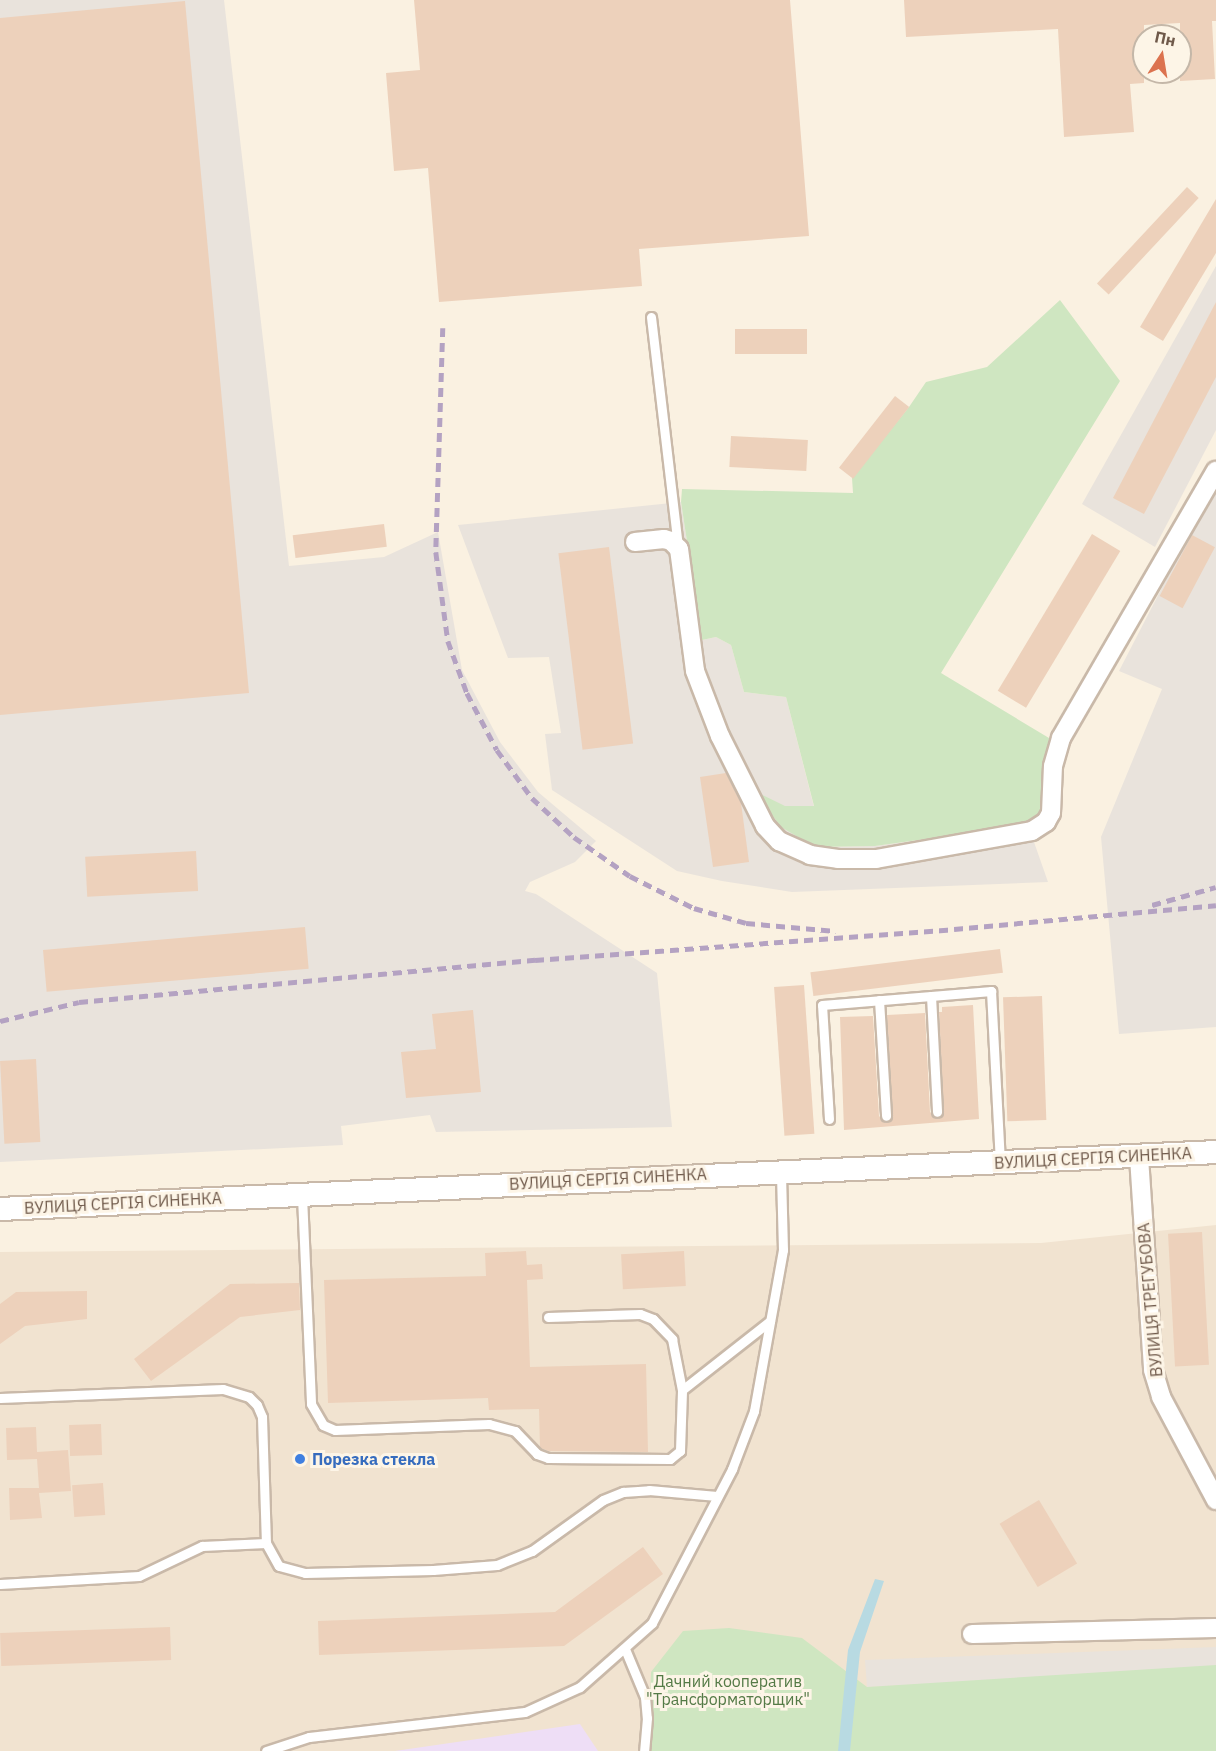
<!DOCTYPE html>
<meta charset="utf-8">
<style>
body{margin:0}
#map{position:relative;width:1216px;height:1751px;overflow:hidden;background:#faf1e1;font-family:"IBM Plex Sans",sans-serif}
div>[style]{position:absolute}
.residential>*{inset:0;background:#f1e3d0}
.industrial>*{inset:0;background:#e9e3dc}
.education>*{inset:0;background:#eedef6}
.green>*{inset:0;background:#cfe6c1}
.water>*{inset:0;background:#b8dae2}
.building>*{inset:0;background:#edd1bb;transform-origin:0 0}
.roads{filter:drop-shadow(2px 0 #c9b9a9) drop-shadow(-2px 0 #c9b9a9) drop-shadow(0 2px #c9b9a9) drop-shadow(0 -2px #c9b9a9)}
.service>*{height:9px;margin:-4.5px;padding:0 4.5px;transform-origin:4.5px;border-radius:4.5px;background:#fff}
.minor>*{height:18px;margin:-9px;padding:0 9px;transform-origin:9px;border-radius:9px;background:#fff}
.tertiary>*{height:22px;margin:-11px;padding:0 11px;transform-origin:11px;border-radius:11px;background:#fff}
.rail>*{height:4.5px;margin-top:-2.25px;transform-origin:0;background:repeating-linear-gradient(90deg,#b4a2c2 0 9px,transparent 0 15px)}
.dots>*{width:16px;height:16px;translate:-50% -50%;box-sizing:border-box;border:3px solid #fdf5e7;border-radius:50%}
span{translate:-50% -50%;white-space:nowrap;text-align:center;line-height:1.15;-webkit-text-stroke:6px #fdf5e7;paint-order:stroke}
.street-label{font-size:16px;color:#6f594a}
.shop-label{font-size:16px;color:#366cbe;font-weight:700}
.left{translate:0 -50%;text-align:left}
.park-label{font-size:16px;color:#547a46}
.north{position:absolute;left:1132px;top:24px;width:60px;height:60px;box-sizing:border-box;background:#fdf5e7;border:2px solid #c4b7a8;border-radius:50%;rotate:12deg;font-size:16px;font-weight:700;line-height:24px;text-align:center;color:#6f594a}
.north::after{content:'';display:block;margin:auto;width:21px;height:27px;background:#dc734f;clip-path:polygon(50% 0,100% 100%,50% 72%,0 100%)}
</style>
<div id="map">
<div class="residential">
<div style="clip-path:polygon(1216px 1225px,1216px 1751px,0 1751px,0 1252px,1041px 1243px)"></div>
</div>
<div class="industrial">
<div style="clip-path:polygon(0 0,224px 0,289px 566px,384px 557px,438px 532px,462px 670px,500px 742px,538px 792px,596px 841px,575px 862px,530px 882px,525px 891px,536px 894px,657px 973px,672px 1127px,436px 1132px,430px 1115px,341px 1126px,343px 1145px,0 1162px)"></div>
<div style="clip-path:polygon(1216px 266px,1216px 430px,1155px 547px,1082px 504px)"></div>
<div style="clip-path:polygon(1216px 483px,1216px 1027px,1119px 1034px,1101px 837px,1162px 689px,1119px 671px)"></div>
<div style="clip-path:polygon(681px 502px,702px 640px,716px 637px,731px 645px,744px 692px,786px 697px,814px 807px,785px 806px,815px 847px,875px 846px,1028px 825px,1048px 882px,792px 892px,722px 881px,677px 871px,552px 790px,545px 734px,561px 733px,549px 657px,508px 658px,458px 525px)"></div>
<div style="clip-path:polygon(1216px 1647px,1216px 1669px,867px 1687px,865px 1660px)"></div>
</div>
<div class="education">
<div style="clip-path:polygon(580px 1724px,598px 1751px,395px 1751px)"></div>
</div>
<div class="green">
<div style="clip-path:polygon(1060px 300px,1120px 381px,941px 673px,1049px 738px,1044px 808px,1028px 825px,875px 846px,815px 847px,781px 827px,754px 791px,785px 806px,814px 806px,786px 697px,744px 692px,731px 645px,716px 637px,702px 640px,681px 502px,682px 489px,853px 493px,852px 478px,909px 407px,926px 382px,987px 367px)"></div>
<div style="clip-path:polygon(729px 1628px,802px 1638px,867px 1687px,1216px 1665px,1216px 1751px,648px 1751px,651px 1672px,683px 1631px)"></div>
</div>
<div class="water">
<div style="clip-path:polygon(875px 1579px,884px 1581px,860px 1652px,850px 1751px,838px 1751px,848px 1650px)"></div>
</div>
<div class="building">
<div style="clip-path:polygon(414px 0,790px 0,809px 236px,639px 249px,642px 286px,439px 302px,428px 168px,394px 171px,386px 73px,420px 70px)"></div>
<div style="clip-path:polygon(904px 0,1216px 0,1216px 21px,1212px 21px,1215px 79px,1180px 81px,1180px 23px,1144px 25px,1144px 83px,1130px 84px,1134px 132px,1064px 137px,1058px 29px,906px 37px)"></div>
<div style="clip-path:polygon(185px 1px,249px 693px,0 715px,0 18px)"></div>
<div style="left:1187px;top:187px;width:16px;height:132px;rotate:43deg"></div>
<div style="clip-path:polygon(1216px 199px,1216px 253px,1163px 341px,1140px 327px)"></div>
<div style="clip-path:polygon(1216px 302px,1216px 377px,1144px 514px,1113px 498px)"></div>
<div style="left:735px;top:329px;width:72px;height:25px"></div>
<div style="left:895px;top:396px;width:18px;height:91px;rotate:38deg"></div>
<div style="left:731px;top:436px;width:77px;height:31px;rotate:3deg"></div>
<div style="left:384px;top:524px;width:23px;height:92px;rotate:83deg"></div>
<div style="left:1092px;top:534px;width:33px;height:183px;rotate:31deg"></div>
<div style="left:1192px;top:535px;width:26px;height:69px;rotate:28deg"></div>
<div style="left:609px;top:547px;width:198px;height:51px;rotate:83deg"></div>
<div style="clip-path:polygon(726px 773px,741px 803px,749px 862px,713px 867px,700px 777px)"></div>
<div style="left:196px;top:851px;width:40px;height:111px;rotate:87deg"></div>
<div style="left:305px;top:927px;width:42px;height:263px;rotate:85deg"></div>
<div style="left:1000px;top:949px;width:24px;height:191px;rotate:83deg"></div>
<div style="left:804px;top:985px;width:149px;height:30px;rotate:86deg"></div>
<div style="left:1042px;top:996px;width:124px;height:39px;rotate:88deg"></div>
<div style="clip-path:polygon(973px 1005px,979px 1119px,844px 1130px,840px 1017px,873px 1016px,879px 1116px,886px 1123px,893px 1116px,887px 1015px,925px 1013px,930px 1112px,938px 1119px,944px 1112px,939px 1012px,942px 1012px,942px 1007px)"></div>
<div style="clip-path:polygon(473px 1010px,481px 1092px,406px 1098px,401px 1052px,436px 1049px,432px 1014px)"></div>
<div style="left:36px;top:1059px;width:83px;height:36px;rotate:87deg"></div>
<div style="left:1202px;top:1232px;width:133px;height:34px;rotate:87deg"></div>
<div style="clip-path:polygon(526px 1251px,527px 1265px,542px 1264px,543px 1279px,527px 1280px,530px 1367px,646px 1364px,648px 1452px,549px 1451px,540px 1448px,539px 1409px,489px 1410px,488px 1398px,328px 1403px,324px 1280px,486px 1276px,485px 1253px)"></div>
<div style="left:684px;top:1251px;width:35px;height:63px;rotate:87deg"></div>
<div style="clip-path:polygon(299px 1283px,300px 1310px,240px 1317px,151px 1381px,134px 1359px,230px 1284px)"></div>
<div style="clip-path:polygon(87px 1291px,87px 1319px,25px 1326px,0 1344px,0 1304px,16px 1292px)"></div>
<div style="left:101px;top:1424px;width:31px;height:32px;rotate:88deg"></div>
<div style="clip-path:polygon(36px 1427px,37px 1452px,68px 1450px,71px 1491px,39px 1493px,42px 1518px,10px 1520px,9px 1488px,39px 1488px,37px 1459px,7px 1460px,6px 1428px)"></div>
<div style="left:103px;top:1483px;width:32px;height:31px;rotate:86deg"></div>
<div style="left:1039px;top:1500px;width:74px;height:46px;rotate:59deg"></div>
<div style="clip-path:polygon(643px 1547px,663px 1574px,564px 1646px,319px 1655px,318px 1621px,555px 1612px)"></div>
<div style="left:170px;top:1627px;width:33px;height:170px;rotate:88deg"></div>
</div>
<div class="roads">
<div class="service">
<div style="left:651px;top:317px;width:232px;rotate:83.3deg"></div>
<div style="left:931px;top:996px;width:116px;rotate:87deg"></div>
<div style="left:879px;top:1000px;width:116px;rotate:86.5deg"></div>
<div style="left:829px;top:1119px;width:114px;rotate:-93.5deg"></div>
<div style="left:822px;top:1005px;width:170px;rotate:-4.7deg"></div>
<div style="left:991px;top:991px;width:171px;rotate:87deg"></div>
<div style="left:302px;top:1196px;width:208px;rotate:87.5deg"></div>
<div style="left:311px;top:1404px;width:24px;rotate:60deg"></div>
<div style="left:323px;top:1425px;width:13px;rotate:23deg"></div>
<div style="left:335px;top:1430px;width:154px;rotate:-2.2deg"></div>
<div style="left:489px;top:1424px;width:27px;rotate:15deg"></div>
<div style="left:515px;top:1431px;width:32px;rotate:46deg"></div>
<div style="left:537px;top:1454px;width:12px;rotate:20deg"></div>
<div style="left:548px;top:1458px;width:122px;rotate:0.5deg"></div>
<div style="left:670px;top:1459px;width:13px;rotate:-39deg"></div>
<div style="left:680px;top:1451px;width:61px;rotate:-88.1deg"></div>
<div style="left:682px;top:1390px;width:112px;rotate:-38.1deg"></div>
<div style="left:548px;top:1317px;width:92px;rotate:-1.9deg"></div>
<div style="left:640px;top:1314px;width:14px;rotate:21deg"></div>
<div style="left:653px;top:1319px;width:28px;rotate:46deg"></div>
<div style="left:672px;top:1339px;width:52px;rotate:78.9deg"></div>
<div style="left:0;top:1398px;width:223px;rotate:-2.3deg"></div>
<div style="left:223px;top:1389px;width:27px;rotate:17deg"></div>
<div style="left:249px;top:1397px;width:11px;rotate:45deg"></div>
<div style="left:257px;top:1405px;width:13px;rotate:67deg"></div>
<div style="left:262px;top:1417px;width:126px;rotate:88.2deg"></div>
<div style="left:0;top:1584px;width:139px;rotate:-3.3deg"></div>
<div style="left:139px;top:1576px;width:70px;rotate:-25.5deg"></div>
<div style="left:202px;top:1546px;width:64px;rotate:-2.7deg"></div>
<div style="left:266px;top:1543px;width:26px;rotate:61deg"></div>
<div style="left:279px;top:1566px;width:27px;rotate:15deg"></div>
<div style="left:305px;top:1573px;width:128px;rotate:-1.3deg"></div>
<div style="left:433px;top:1570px;width:64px;rotate:-4.5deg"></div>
<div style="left:497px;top:1565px;width:38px;rotate:-22deg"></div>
<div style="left:532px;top:1551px;width:87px;rotate:-35.7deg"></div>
<div style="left:603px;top:1500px;width:22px;rotate:-22deg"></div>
<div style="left:623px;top:1492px;width:26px;rotate:-4deg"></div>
<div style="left:649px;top:1490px;width:68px;rotate:5deg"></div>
<div style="left:625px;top:1649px;width:52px;rotate:67.4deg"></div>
<div style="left:645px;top:1697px;width:21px;rotate:85deg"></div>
<div style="left:647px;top:1718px;width:33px;rotate:95deg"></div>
<div style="left:266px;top:1751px;width:45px;rotate:-18deg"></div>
<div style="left:309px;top:1737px;width:217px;rotate:-6.6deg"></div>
<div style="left:525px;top:1712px;width:60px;rotate:-24.4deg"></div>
<div style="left:580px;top:1687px;width:96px;rotate:-41.6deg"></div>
<div style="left:652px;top:1623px;width:174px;rotate:-62.5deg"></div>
<div style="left:732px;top:1469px;width:62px;rotate:-69.2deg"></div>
<div style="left:754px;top:1411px;width:164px;rotate:-79.8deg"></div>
<div style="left:783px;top:1250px;width:78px;rotate:-91.5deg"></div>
</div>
<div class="minor">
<div style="left:635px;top:542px;width:29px;rotate:-6deg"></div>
<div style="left:664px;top:539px;width:7px;rotate:16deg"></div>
<div style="left:671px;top:541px;width:11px;rotate:45deg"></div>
<div style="left:679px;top:549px;width:123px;rotate:82.5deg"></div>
<div style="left:695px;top:671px;width:70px;rotate:69deg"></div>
<div style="left:720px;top:736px;width:101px;rotate:63.4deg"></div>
<div style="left:765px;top:826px;width:21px;rotate:47deg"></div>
<div style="left:779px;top:841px;width:34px;rotate:24deg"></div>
<div style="left:810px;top:855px;width:28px;rotate:8deg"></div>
<div style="left:838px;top:859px;width:38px"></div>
<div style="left:876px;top:859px;width:158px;rotate:-10.2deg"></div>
<div style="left:1032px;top:831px;width:17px;rotate:-33deg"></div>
<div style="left:1046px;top:822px;width:10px;rotate:-61deg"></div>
<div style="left:1051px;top:813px;width:47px;rotate:-87.6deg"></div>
<div style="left:1053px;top:766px;width:29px;rotate:-74deg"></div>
<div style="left:1061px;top:738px;width:309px;rotate:-59.9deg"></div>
<div style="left:1139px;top:1157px;width:213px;rotate:86.2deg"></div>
<div style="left:1153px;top:1370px;width:28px;rotate:73deg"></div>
<div style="left:1161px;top:1397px;width:117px;rotate:61.9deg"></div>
<div style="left:972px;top:1634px;width:244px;rotate:-1.4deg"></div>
</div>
<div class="tertiary">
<div style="left:0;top:1209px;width:1217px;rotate:-2.68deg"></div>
</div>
</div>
<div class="rail">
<div style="left:443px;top:328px;width:224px;rotate:91.8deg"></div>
<div style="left:436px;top:552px;width:90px;rotate:82.3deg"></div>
<div style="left:448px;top:641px;width:55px;rotate:69.9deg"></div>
<div style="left:467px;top:693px;width:64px;rotate:62.2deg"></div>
<div style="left:497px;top:750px;width:59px;rotate:53.9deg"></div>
<div style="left:532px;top:798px;width:57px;rotate:42.9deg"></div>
<div style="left:574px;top:837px;width:68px;rotate:34.9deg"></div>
<div style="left:630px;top:876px;width:72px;rotate:26.6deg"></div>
<div style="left:694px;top:908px;width:54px;rotate:16.1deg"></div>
<div style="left:746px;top:923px;width:90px;rotate:5.1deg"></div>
<div style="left:1152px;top:905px;width:66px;rotate:-15.7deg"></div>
<div style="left:0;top:1021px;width:81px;rotate:-13.5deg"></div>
<div style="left:79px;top:1002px;width:458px;rotate:-5.3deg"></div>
<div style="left:535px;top:960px;width:420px;rotate:-4.2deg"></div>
<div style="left:954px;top:929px;width:263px;rotate:-5.2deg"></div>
</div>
<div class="dots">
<div style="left:300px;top:1459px;background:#3f7fe0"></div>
</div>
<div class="street-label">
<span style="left:1093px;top:1158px;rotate:-3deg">ВУЛИЦЯ СЕРГІЯ СИНЕНКА</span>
<span style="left:608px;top:1179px;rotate:-3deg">ВУЛИЦЯ СЕРГІЯ СИНЕНКА</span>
<span style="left:123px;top:1203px;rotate:-3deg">ВУЛИЦЯ СЕРГІЯ СИНЕНКА</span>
<span style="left:1150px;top:1300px;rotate:-95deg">ВУЛИЦЯ ТРЕГУБОВА</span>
</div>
<div class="shop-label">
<span class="left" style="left:312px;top:1459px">Порезка стекла</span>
</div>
<div class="park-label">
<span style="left:728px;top:1690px">Дачний кооператив<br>"Трансформаторщик"</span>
</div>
<div class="north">Пн</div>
</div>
